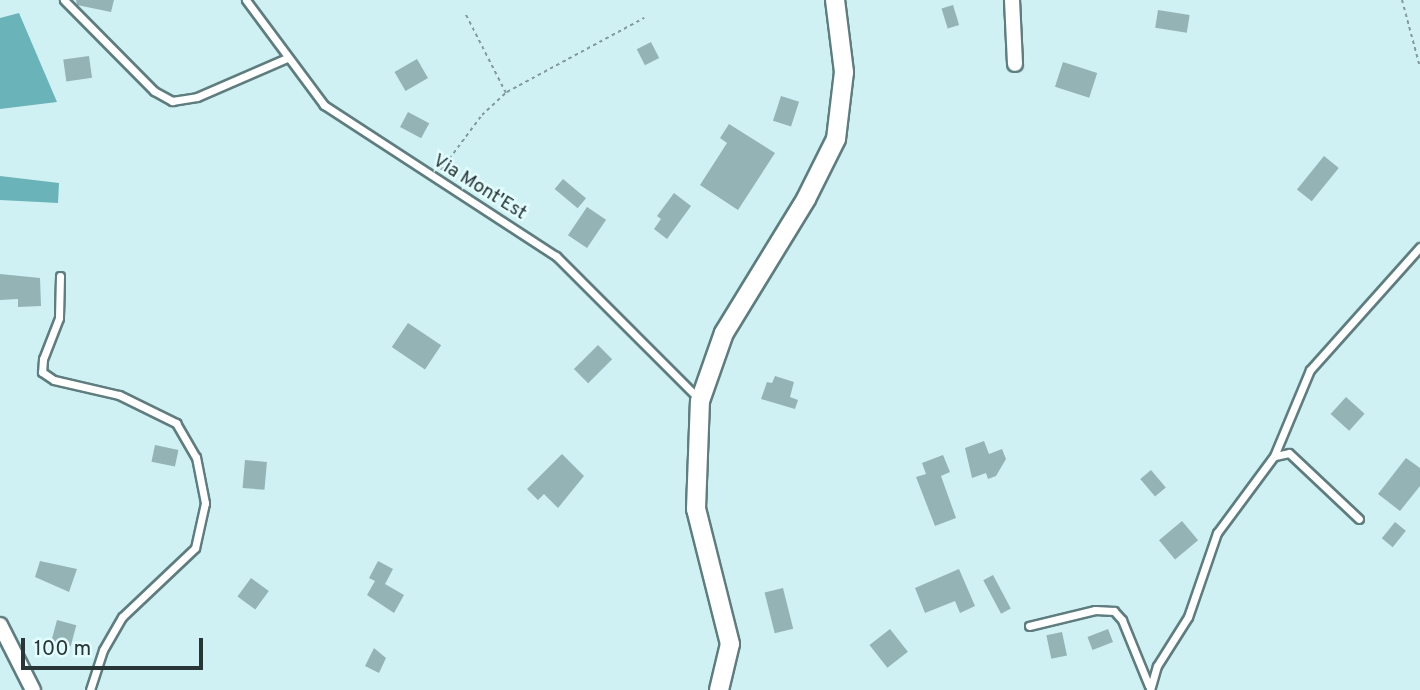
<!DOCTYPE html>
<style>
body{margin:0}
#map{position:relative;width:1420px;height:690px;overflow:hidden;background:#d0f1f3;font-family:Overpass,sans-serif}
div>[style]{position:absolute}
.forest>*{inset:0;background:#6ab3b8}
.building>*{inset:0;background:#93b3b5;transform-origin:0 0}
.path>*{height:2px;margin-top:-1px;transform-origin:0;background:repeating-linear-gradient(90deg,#839a9c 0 3.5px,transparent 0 7px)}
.roads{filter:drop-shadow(2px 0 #5f7d7f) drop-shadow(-2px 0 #5f7d7f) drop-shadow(0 2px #5f7d7f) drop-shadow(0 -2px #5f7d7f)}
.service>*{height:7px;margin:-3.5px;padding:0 3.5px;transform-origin:3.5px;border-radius:3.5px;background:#fff}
.minor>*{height:14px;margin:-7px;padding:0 7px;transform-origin:7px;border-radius:7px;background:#fff}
.tertiary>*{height:18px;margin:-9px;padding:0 9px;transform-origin:9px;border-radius:9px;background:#fff}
span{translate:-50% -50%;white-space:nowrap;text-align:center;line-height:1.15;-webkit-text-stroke:5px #e3fdff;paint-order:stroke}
.street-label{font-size:19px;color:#293637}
.scale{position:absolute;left:21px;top:638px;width:182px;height:32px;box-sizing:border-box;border:4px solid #293637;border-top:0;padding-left:9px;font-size:21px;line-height:24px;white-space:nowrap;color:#293637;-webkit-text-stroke:5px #e3fdff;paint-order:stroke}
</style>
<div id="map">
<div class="forest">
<div style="clip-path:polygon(19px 13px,57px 102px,0 109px,0 18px)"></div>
<div style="clip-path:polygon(0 176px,59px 183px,58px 203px,0 200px)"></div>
</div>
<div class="building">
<div style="clip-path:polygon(76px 0,114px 0,111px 12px,77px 5px)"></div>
<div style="left:953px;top:5px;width:21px;height:12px;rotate:73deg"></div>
<div style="left:1158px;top:10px;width:32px;height:18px;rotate:9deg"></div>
<div style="left:651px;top:42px;width:18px;height:16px;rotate:63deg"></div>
<div style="left:89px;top:56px;width:22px;height:26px;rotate:82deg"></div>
<div style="left:417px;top:59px;width:22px;height:26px;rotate:60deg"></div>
<div style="left:1063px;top:62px;width:36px;height:26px;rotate:18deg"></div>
<div style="left:781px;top:96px;width:19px;height:26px;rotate:18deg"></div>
<div style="left:408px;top:112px;width:24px;height:17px;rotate:28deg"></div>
<div style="clip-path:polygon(729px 124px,775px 153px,738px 210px,700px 185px,727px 143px,720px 138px)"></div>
<div style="left:1324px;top:156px;width:19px;height:43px;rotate:39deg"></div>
<div style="left:563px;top:179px;width:30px;height:13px;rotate:40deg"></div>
<div style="clip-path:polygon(674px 193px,691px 206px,667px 239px,654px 229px,661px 219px,657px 216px)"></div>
<div style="left:587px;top:207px;width:23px;height:34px;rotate:34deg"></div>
<div style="clip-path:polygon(0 274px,40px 278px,41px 306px,18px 307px,18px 299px,0 300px)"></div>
<div style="left:408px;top:323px;width:40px;height:29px;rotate:34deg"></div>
<div style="left:598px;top:345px;width:20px;height:34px;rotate:45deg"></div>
<div style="clip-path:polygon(775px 376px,794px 382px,790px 397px,798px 400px,795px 409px,761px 399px,767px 382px,772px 383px)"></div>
<div style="left:1346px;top:397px;width:25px;height:23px;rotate:42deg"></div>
<div style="clip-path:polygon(984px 441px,989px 454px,1002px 449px,1006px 459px,996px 476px,988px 479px,986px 473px,972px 478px,965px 448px)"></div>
<div style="left:155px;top:445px;width:24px;height:17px;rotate:12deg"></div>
<div style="clip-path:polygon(562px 454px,584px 476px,558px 508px,544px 494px,538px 500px,527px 489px)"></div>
<div style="clip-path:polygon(943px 455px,950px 472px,941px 476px,956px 518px,935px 526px,916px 477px,926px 474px,922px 463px)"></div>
<div style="clip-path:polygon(1406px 458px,1420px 468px,1420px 486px,1400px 511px,1378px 494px)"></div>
<div style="left:245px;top:460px;width:22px;height:28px;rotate:5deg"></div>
<div style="left:1151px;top:470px;width:23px;height:14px;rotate:50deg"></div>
<div style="left:1182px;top:521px;width:25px;height:30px;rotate:50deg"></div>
<div style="left:1395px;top:522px;width:14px;height:21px;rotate:39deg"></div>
<div style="clip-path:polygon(40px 561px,77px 569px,69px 592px,35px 577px)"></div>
<div style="clip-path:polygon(378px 561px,393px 569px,385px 584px,404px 595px,394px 613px,367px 595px,375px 581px,369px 578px)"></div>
<div style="clip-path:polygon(959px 569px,975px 606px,960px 613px,955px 601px,925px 613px,915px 588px)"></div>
<div style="left:993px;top:575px;width:38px;height:11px;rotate:62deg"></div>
<div style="left:251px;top:578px;width:22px;height:23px;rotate:36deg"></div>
<div style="left:783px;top:588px;width:42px;height:19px;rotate:76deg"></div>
<div style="left:57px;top:620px;width:20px;height:22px;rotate:15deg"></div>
<div style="left:890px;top:629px;width:29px;height:26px;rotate:52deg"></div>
<div style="left:1108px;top:629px;width:14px;height:22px;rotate:69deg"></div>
<div style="left:1062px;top:632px;width:24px;height:16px;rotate:78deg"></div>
<div style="clip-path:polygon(374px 648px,386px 658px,379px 673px,365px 666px)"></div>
</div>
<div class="path">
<div style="left:1402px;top:0;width:69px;rotate:75deg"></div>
<div style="left:507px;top:92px;width:156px;rotate:-28.4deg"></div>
<div style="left:441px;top:170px;width:69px;rotate:-53.3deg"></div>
<div style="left:482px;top:115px;width:33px;rotate:-43deg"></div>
<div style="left:506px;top:93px;width:90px;rotate:-117.1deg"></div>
</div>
<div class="roads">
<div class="service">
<div style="left:64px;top:0;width:128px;rotate:45.3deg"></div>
<div style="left:154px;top:91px;width:21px;rotate:29deg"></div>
<div style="left:172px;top:101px;width:25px;rotate:-9deg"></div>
<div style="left:197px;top:97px;width:98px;rotate:-23.4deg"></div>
<div style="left:246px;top:0;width:131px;rotate:53.4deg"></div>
<div style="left:324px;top:105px;width:277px;rotate:33.1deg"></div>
<div style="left:556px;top:256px;width:201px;rotate:45deg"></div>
<div style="left:60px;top:276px;width:42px;rotate:91.4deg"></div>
<div style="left:59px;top:318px;width:44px;rotate:111.3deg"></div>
<div style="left:43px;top:359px;width:13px;rotate:94deg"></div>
<div style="left:42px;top:372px;width:14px;rotate:34deg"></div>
<div style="left:54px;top:380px;width:67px;rotate:13deg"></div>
<div style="left:119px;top:395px;width:64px;rotate:26.2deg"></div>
<div style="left:176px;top:423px;width:39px;rotate:60deg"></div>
<div style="left:196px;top:457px;width:47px;rotate:78.9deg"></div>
<div style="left:205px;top:503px;width:46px;rotate:102.5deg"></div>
<div style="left:195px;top:548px;width:100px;rotate:136.6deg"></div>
<div style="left:122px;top:617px;width:38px;rotate:120deg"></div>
<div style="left:103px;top:650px;width:42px;rotate:108deg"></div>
<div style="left:1275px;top:456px;width:14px;rotate:-12deg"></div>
<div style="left:1289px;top:453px;width:96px;rotate:43.3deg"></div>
<div style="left:1029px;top:626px;width:68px;rotate:-13.6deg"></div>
<div style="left:1095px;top:610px;width:19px;rotate:3deg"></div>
<div style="left:1114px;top:611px;width:12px;rotate:48deg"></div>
<div style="left:1122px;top:620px;width:71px;rotate:67.8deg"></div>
<div style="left:1150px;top:690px;width:25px;rotate:-74deg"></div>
<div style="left:1157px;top:666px;width:58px;rotate:-57.7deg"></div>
<div style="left:1188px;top:617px;width:89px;rotate:-71deg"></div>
<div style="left:1217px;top:533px;width:96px;rotate:-53.5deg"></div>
<div style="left:1274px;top:456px;width:93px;rotate:-67.3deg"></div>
<div style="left:1310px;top:370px;width:165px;rotate:-48.2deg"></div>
</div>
<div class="minor">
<div style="left:1012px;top:0;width:64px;rotate:87.3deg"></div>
<div style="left:0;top:625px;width:73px;rotate:63.1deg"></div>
</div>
<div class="tertiary">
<div style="left:719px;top:690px;width:47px;rotate:-76.6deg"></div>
<div style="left:730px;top:644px;width:139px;rotate:-104.1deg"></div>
<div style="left:696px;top:509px;width:108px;rotate:-87.9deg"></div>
<div style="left:700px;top:401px;width:72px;rotate:-70.6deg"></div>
<div style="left:724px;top:333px;width:157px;rotate:-58.5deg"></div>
<div style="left:806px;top:199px;width:67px;rotate:-63.4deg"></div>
<div style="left:836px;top:139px;width:67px;rotate:-83.2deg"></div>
<div style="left:844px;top:72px;width:73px;rotate:-97.1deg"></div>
</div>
</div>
<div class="street-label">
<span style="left:479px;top:188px;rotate:32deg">Via Mont'Est</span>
</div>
<div class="scale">100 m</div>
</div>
